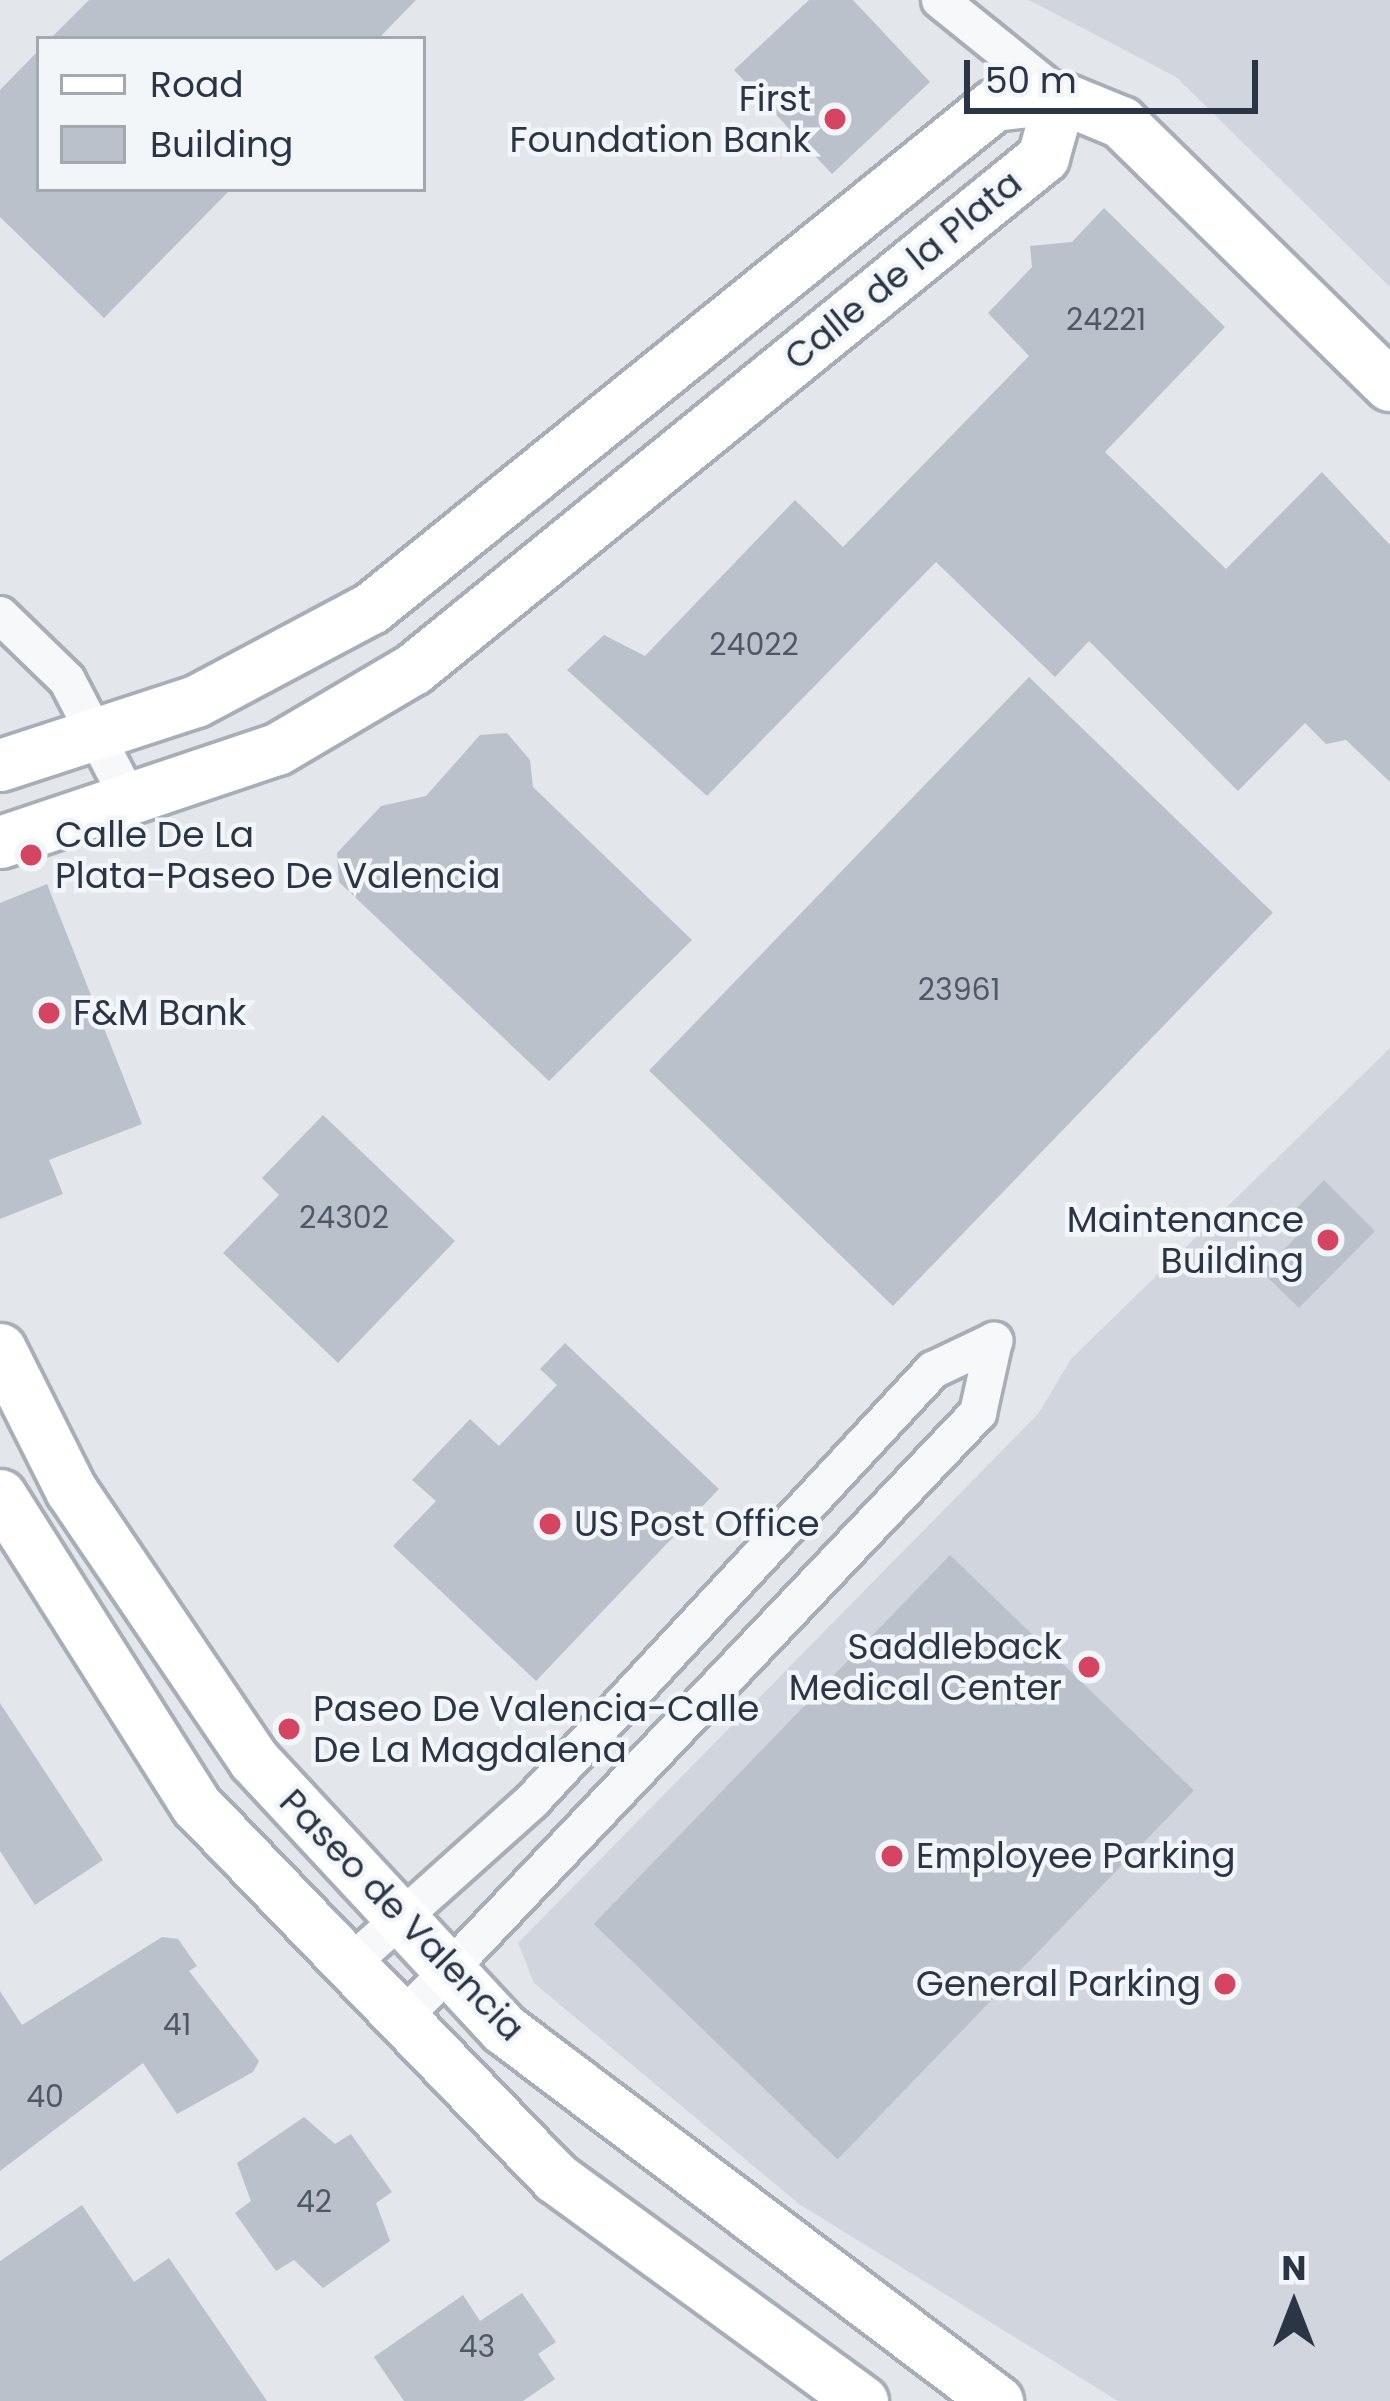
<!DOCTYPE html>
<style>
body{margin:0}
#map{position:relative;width:1390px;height:2401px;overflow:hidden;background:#e3e7ec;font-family:Poppins,sans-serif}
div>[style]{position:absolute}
.built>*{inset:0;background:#d1d6de}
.building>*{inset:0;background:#bac1ca;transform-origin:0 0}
.roads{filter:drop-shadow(3px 0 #a8aeb7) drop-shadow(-3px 0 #a8aeb7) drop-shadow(0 3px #a8aeb7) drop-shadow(0 -3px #a8aeb7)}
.street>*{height:36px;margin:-18px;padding:0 18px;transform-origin:18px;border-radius:18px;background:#f7f8fa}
.secondary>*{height:51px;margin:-25.5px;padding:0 25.5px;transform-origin:25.5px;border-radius:25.5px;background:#fff}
.dots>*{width:33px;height:33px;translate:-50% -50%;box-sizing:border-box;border:6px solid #f3f6f9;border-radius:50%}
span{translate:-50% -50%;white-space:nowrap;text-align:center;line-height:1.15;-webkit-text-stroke:9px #f3f6f9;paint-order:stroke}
.number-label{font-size:30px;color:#4e5966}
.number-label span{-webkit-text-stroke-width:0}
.poi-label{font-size:36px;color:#2a3645}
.right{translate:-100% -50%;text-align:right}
.left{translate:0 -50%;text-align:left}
.street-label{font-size:36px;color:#2a3645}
.legend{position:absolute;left:36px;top:36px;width:390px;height:156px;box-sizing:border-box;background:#f3f6f9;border:3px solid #a3a9b1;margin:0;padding:15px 21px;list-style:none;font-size:36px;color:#2a3645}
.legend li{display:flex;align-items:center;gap:24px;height:60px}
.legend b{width:60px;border:3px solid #a3a9b1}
.north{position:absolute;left:1234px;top:2245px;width:120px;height:120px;-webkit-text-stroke:9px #f3f6f9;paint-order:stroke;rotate:0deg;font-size:33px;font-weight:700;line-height:48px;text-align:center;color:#2a3645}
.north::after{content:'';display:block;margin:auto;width:42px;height:54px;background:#2a3645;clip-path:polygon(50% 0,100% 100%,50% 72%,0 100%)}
.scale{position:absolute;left:964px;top:60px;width:294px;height:54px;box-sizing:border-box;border:6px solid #2a3645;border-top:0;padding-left:15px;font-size:36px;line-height:42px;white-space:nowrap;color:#2a3645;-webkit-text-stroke:9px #f3f6f9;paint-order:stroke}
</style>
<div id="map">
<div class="built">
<div style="clip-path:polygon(1029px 0,1390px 0,1390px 287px,1176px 77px)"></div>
<div style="clip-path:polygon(1390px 1048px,1390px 2401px,1118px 2401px,799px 2204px,534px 1983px,518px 1943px,1038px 1414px,1071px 1359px)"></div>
</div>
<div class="building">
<div style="clip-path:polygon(89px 0,416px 0,378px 39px,50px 39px)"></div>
<div style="clip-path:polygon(809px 0,853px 0,930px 82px,832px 174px,734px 70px)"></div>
<div style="clip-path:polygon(39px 50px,39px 189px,231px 189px,104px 318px,0 217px,0 90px)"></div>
<div style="clip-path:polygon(1104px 208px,1225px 327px,1105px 452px,1226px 569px,1322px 472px,1390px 545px,1390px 782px,1346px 740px,1326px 744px,1305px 723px,1238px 791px,1089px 641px,1055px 677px,936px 562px,707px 796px,567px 670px,604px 635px,645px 656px,795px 500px,843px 547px,1029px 356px,988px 313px,1032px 267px,1030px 246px,1072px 242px)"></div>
<div style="left:1029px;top:677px;width:339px;height:547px;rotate:44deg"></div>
<div style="clip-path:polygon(507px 733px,530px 760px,533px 787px,692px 940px,549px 1081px,339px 882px,337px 853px,381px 806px,426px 796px,480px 735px)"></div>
<div style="clip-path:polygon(47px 884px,142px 1124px,49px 1160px,63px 1194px,0 1219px,0 903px)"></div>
<div style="clip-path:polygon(323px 1115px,455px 1241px,338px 1363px,223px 1253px,279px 1195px,262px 1178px)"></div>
<div style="clip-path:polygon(1324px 1180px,1375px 1231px,1299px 1308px,1262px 1272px,1300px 1233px,1286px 1219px)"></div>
<div style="clip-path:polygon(565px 1343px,719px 1489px,536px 1681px,393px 1546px,436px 1501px,412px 1480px,470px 1419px,499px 1446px,557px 1385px,540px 1369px)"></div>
<div style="left:950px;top:1555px;width:339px;height:513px;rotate:44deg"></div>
<div style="clip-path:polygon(0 1703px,103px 1860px,35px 1905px,0 1851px)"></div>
<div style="clip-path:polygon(162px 1937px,178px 1939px,197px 1966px,189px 1971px,259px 2061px,253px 2072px,177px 2114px,143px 2063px,0 2171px,0 1991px,22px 2025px)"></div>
<div style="clip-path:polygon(304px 2117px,335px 2144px,351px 2134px,392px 2192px,376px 2203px,390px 2241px,323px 2288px,294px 2260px,276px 2271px,235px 2213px,251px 2201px,237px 2163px)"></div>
<div style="clip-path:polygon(82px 2205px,134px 2282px,169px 2258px,267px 2401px,0 2401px,0 2261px)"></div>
<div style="clip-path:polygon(522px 2293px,556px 2342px,538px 2354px,555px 2379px,523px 2401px,404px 2401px,374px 2357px,463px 2295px,480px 2321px)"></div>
</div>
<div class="roads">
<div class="street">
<div style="left:940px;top:0;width:154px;rotate:38.9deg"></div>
<div style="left:0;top:615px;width:93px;rotate:44.1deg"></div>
<div style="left:67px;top:680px;width:136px;rotate:62.5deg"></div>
<div style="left:351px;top:1963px;width:243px;rotate:-41.8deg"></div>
<div style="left:532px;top:1801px;width:589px;rotate:-47.07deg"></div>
<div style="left:933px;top:1370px;width:68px;rotate:-25.4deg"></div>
<div style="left:403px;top:2018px;width:835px;rotate:-46.46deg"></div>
<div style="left:978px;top:1413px;width:74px;rotate:-77.5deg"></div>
</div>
<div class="secondary">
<div style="left:0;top:765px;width:206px;rotate:-18.1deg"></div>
<div style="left:196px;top:701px;width:198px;rotate:-28deg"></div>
<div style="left:371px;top:608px;width:801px;rotate:-38.92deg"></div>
<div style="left:994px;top:105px;width:66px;rotate:-6.9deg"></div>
<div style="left:1060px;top:97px;width:66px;rotate:22.3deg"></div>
<div style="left:1121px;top:122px;width:376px;rotate:44.4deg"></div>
<div style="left:0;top:842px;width:292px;rotate:-18.6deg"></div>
<div style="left:277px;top:749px;width:158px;rotate:-30.5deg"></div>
<div style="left:413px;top:669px;width:812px;rotate:-39.1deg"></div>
<div style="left:1043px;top:157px;width:62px;rotate:-74.2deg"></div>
<div style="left:0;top:1349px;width:158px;rotate:63.3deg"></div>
<div style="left:71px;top:1490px;width:326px;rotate:55.9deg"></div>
<div style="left:254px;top:1760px;width:367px;rotate:47.1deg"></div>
<div style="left:504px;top:2029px;width:618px;rotate:37.04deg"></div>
<div style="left:0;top:1495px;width:367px;rotate:57.7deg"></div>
<div style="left:196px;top:1805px;width:518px;rotate:46.02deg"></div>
<div style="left:556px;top:2178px;width:379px;rotate:36.1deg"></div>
</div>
</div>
<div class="dots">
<div style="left:835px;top:119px;background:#d54562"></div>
<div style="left:31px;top:855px;background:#d54562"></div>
<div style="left:49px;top:1013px;background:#d54562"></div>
<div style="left:1328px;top:1240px;background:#d54562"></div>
<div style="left:550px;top:1524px;background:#d54562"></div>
<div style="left:1089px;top:1667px;background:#d54562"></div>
<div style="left:289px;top:1729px;background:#d54562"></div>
<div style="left:892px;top:1856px;background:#d54562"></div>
<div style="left:1225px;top:1984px;background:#d54562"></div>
</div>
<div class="number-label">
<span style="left:1106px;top:320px">24221</span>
<span style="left:754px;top:645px">24022</span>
<span style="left:959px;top:990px">23961</span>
<span style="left:344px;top:1218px">24302</span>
<span style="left:177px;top:2025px">41</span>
<span style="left:45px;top:2097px">40</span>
<span style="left:314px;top:2202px">42</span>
<span style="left:477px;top:2347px">43</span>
</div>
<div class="poi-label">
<span class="right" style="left:811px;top:119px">First<br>Foundation Bank</span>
<span class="left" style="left:55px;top:855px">Calle De La<br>Plata-Paseo De Valencia</span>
<span class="left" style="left:73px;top:1013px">F&amp;M Bank</span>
<span class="right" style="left:1304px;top:1240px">Maintenance<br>Building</span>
<span class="left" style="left:574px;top:1524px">US Post Office</span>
<span class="right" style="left:1062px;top:1667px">Saddleback<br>Medical Center</span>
<span class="left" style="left:313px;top:1729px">Paseo De Valencia-Calle<br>De La Magdalena</span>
<span class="left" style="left:916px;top:1856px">Employee Parking</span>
<span class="right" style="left:1201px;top:1984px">General Parking</span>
</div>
<div class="street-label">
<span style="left:903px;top:270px;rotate:-39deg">Calle de la Plata</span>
<span style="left:402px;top:1915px;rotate:46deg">Paseo de Valencia</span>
</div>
<ul class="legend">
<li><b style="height:15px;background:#fff"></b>Road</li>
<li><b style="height:33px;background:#bac1ca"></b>Building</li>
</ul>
<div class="north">N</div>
<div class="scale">50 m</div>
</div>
